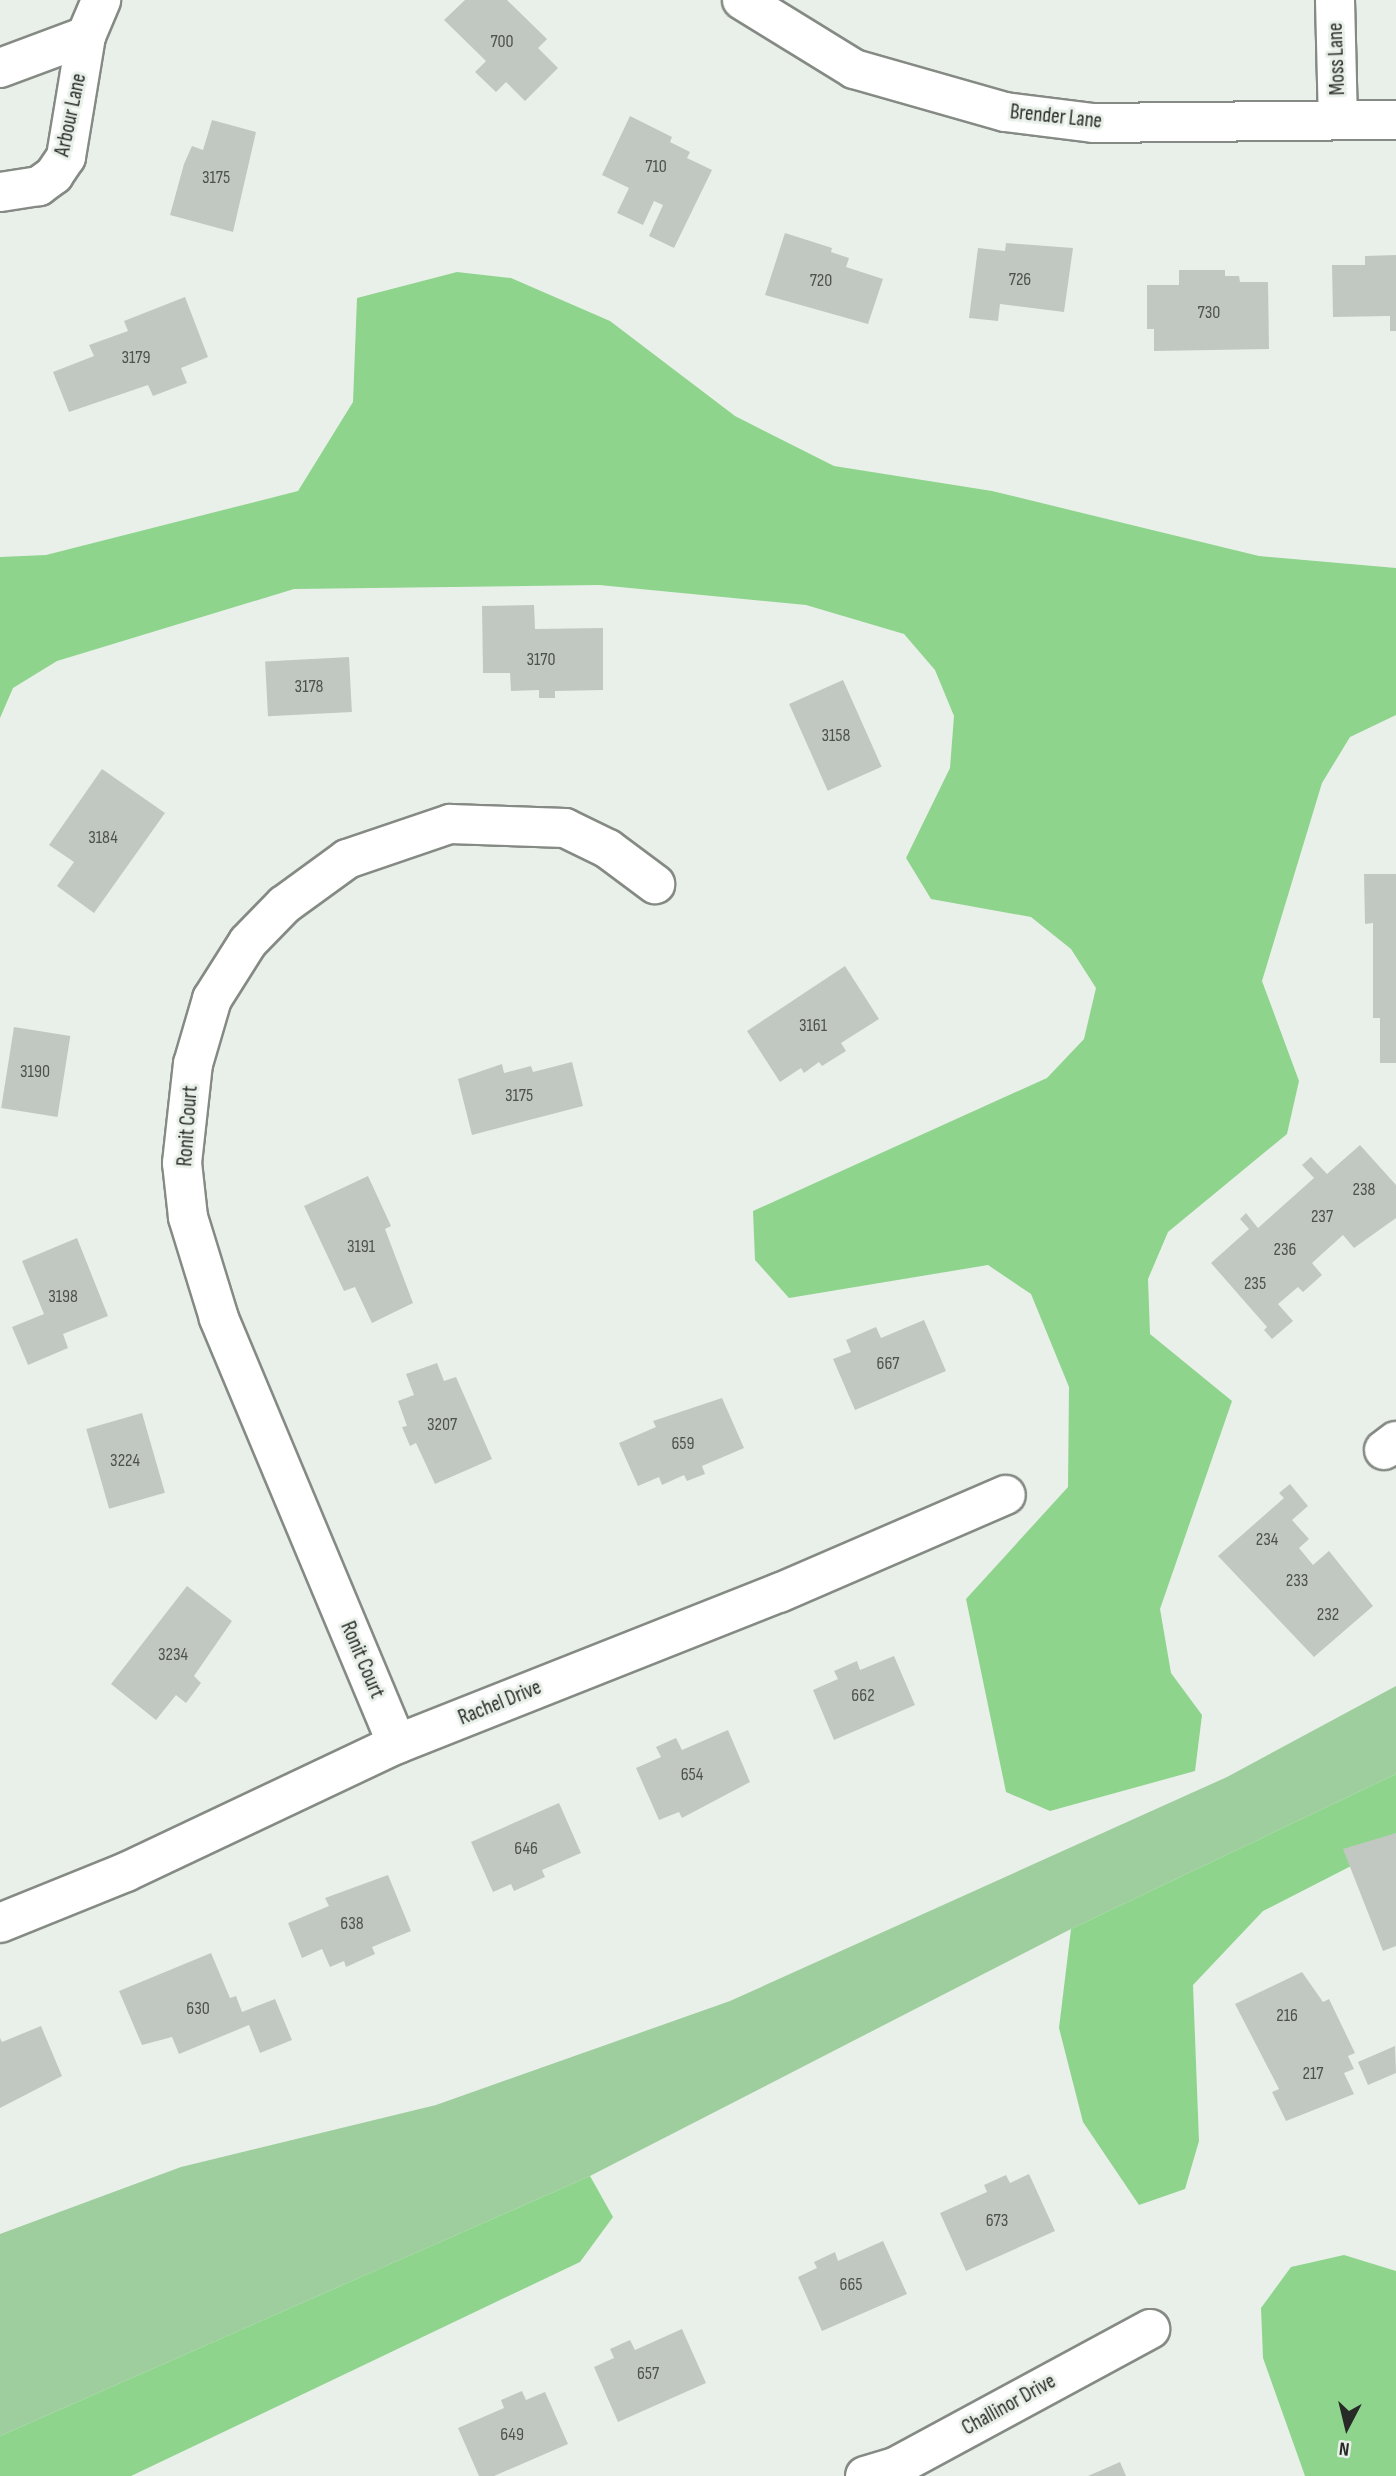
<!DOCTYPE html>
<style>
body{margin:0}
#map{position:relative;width:1396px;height:2476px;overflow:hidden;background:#e9f0e9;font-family:"Sofia Sans Condensed",sans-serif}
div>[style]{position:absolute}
.green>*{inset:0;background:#9ece9d}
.forest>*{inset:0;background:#8ed48d}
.building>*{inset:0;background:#c1c8c1;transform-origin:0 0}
.roads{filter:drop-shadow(2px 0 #858b84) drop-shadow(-2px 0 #858b84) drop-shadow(0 2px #858b84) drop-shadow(0 -2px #858b84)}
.minor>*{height:38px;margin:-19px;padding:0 19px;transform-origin:19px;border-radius:19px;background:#fff}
span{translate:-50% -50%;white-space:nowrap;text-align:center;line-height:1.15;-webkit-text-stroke:6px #e9f0e9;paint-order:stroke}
.number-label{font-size:18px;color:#4e524e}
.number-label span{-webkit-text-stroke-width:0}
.street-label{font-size:21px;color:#272a27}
.north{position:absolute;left:1312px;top:2392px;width:70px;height:70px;-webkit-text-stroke:5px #e9f0e9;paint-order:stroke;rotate:187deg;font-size:19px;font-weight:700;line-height:28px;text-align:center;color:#272a27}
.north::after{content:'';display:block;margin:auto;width:24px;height:32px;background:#272a27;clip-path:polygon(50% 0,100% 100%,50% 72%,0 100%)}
</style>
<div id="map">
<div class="green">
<div style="clip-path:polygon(1396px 1686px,1396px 1774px,1071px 1929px,590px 2176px,0 2436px,0 2234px,181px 2167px,436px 2105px,730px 2001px,1227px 1777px)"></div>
</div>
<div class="forest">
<div style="clip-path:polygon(457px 272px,511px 278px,610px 321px,735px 416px,834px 466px,992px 491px,1259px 556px,1396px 568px,1396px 715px,1350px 737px,1322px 783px,1262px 981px,1299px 1081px,1287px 1134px,1168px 1232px,1148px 1279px,1150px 1334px,1232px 1401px,1160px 1609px,1171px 1673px,1202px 1715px,1195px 1771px,1050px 1811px,1006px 1792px,966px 1599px,1068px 1487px,1069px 1387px,1031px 1294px,988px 1265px,789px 1298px,755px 1260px,753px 1211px,1047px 1078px,1084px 1039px,1096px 988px,1071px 949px,1031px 917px,931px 899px,906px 858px,950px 768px,954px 716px,935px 670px,904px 634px,806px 605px,599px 585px,294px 589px,57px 661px,13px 688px,0 718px,0 557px,46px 555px,298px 491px,353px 402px,357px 298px)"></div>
<div style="clip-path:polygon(1396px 1774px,1396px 1843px,1263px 1911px,1193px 1985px,1199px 2141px,1185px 2189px,1139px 2205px,1083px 2122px,1059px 2028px,1071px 1929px)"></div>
<div style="clip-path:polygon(590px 2176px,613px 2217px,580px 2262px,131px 2476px,0 2476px,0 2436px)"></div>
<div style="clip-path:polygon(1344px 2255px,1396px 2271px,1396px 2476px,1305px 2476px,1263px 2358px,1261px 2308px,1291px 2267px)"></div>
</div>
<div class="building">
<div style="clip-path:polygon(465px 0,507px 0,547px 39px,538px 48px,558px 68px,525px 101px,506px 82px,496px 92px,475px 72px,486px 61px,444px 20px)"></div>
<div style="clip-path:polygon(630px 116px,672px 137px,670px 142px,690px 152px,687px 158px,712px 170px,674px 248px,649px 236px,663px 205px,654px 201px,643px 225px,617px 213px,629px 188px,602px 175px)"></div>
<div style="clip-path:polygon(212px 120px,256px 132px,233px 232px,170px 215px,184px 164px,192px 146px,203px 150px)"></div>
<div style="clip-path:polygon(785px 233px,832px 248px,831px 252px,849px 258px,846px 267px,883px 279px,868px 324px,765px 295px)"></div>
<div style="clip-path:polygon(1006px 243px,1073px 248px,1064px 312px,1000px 304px,998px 321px,969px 318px,978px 248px,1005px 251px)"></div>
<div style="clip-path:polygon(1396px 255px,1396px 331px,1390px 331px,1390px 316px,1333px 317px,1332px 265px,1365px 265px,1365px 256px)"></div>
<div style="clip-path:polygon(1179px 270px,1225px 270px,1225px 276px,1239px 276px,1240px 282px,1268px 282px,1269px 349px,1154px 351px,1154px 329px,1147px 329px,1147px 285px,1179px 285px)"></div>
<div style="clip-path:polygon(185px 297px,208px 357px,181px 368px,187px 383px,153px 396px,148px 385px,69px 412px,53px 372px,94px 356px,89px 345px,128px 331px,124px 321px)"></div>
<div style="clip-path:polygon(534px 605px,535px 629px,603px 628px,603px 690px,555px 691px,555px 698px,539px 698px,539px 690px,511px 691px,510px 673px,483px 673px,482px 606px)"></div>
<div style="left:349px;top:657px;width:55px;height:84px;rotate:87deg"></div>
<div style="left:843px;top:680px;width:95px;height:59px;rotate:66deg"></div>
<div style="clip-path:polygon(102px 769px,165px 813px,94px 913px,57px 886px,74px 862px,49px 845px)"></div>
<div style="clip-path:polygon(1364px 874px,1396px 874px,1396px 1063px,1380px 1063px,1380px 1018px,1373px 1018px,1373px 923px,1365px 924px)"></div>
<div style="clip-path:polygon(845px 966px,879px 1019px,841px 1043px,846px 1051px,822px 1066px,819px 1062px,804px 1073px,801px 1068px,780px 1082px,747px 1031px)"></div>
<div style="left:14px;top:1027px;width:57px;height:82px;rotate:9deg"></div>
<div style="clip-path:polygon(572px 1062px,583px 1106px,472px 1135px,458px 1079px,502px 1064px,504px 1073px,531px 1066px,533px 1072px)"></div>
<div style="clip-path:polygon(1360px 1145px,1396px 1185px,1396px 1218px,1354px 1248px,1343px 1235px,1312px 1263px,1322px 1275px,1303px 1292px,1298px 1287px,1278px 1304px,1293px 1321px,1272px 1339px,1264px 1330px,1267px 1327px,1211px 1263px,1249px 1229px,1240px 1219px,1246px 1213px,1258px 1228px,1314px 1178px,1302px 1165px,1311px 1157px,1327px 1174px)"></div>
<div style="clip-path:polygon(368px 1176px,391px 1226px,385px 1229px,413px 1303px,372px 1323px,355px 1287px,344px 1291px,304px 1206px)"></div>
<div style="clip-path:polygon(77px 1238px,108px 1316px,63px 1334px,68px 1348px,28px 1365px,12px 1327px,44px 1314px,22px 1261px)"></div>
<div style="clip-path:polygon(924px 1320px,946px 1371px,855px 1410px,833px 1359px,851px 1352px,846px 1340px,876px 1327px,881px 1338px)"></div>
<div style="clip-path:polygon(437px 1363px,444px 1381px,456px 1377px,492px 1459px,435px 1484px,416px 1443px,410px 1446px,402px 1427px,407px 1426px,398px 1401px,414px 1395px,406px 1374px)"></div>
<div style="clip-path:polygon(722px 1398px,744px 1448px,702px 1466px,705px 1474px,687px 1481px,684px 1475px,662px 1485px,659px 1477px,638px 1486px,619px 1443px,656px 1427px,653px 1421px)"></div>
<div style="left:142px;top:1413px;width:83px;height:58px;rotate:74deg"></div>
<div style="clip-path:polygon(1290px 1484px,1308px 1506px,1292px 1520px,1309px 1539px,1299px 1548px,1313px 1565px,1329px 1551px,1373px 1606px,1314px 1657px,1218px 1556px,1284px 1498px,1279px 1493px)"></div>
<div style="clip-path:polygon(187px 1586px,232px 1621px,194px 1676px,201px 1683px,186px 1703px,176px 1695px,156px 1720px,111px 1684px)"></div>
<div style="clip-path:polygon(894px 1656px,915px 1705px,834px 1740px,813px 1690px,838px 1679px,834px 1671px,857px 1661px,860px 1670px)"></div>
<div style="clip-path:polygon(728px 1730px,750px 1782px,682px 1818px,679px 1812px,659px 1820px,636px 1768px,661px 1757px,656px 1747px,676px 1738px,682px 1750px)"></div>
<div style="clip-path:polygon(559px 1803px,581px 1853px,542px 1870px,545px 1877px,514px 1891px,511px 1884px,493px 1892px,471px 1842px)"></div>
<div style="clip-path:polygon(1396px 1833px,1396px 1946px,1383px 1951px,1343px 1849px)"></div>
<div style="clip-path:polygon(388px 1875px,411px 1931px,372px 1947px,375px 1954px,346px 1967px,344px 1961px,330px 1967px,322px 1949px,302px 1958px,288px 1923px,329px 1906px,325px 1898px)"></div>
<div style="clip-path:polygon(211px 1953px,230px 1998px,236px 1996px,242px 2012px,275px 1999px,292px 2040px,260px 2053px,249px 2025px,179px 2054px,172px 2037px,142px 2045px,119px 1991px)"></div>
<div style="clip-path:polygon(1302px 1972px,1323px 2002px,1329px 1999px,1355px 2053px,1348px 2056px,1354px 2069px,1344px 2073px,1354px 2094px,1286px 2121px,1272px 2092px,1279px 2089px,1235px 2004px)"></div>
<div style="clip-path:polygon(41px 2026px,62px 2076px,0 2108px,0 2038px,2px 2042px)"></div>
<div style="clip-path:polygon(1395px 2046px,1396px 2073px,1368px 2085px,1358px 2062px)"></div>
<div style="clip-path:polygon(1029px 2174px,1055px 2231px,966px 2271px,940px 2213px,987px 2192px,984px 2185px,1006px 2175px,1010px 2183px)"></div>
<div style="clip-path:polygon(883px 2241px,907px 2294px,822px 2331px,798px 2277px,817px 2268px,814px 2262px,835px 2252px,838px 2261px)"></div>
<div style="clip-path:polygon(682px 2329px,706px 2383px,618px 2422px,594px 2367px,614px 2358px,610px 2349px,630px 2340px,635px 2350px)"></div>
<div style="clip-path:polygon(522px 2391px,526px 2400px,545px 2392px,568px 2444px,494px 2476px,479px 2476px,458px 2428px,504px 2408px,501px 2400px)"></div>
<div style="clip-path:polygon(1120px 2462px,1126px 2476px,1088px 2476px)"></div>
</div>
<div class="roads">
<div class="minor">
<div style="left:742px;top:0;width:132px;rotate:31.6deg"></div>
<div style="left:854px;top:69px;width:157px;rotate:15.9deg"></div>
<div style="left:1005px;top:112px;width:89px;rotate:7.1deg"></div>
<div style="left:1093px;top:123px;width:303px;rotate:-0.6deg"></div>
<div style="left:1335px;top:0;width:119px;rotate:88.6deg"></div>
<div style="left:86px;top:36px;width:39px;rotate:-67deg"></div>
<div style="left:0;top:68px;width:92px;rotate:-20.4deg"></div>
<div style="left:86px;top:36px;width:123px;rotate:99.4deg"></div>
<div style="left:66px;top:157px;width:22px;rotate:124deg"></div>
<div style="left:54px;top:175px;width:19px;rotate:144deg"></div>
<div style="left:39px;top:186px;width:39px;rotate:171deg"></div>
<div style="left:1384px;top:1450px;width:15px;rotate:-37deg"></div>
<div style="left:397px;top:1744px;width:462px;rotate:-112.7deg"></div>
<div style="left:219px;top:1318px;width:106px;rotate:-107.1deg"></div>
<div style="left:188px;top:1217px;width:54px;rotate:-96.3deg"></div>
<div style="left:182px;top:1163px;width:100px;rotate:-83.7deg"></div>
<div style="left:193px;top:1064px;width:68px;rotate:-73.7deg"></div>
<div style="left:212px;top:999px;width:67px;rotate:-57.7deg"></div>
<div style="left:248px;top:942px;width:52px;rotate:-45.8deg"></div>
<div style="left:284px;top:905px;width:78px;rotate:-36.1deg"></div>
<div style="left:347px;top:859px;width:109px;rotate:-18.8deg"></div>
<div style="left:450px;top:824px;width:115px;rotate:2deg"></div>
<div style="left:565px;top:828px;width:48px;rotate:26deg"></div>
<div style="left:608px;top:849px;width:59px;rotate:36.7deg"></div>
<div style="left:0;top:1923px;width:136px;rotate:-22deg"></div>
<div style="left:126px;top:1872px;width:300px;rotate:-25.3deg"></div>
<div style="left:397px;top:1744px;width:411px;rotate:-21.6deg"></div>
<div style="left:779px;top:1593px;width:247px;rotate:-23.4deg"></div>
<div style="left:865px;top:2476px;width:34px;rotate:-17deg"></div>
<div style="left:897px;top:2466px;width:288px;rotate:-28.4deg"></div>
</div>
</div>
<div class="number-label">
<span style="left:502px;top:42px">700</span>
<span style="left:656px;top:167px">710</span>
<span style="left:216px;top:178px">3175</span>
<span style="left:1020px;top:280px">726</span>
<span style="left:821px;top:281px">720</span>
<span style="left:1209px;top:313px">730</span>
<span style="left:136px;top:358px">3179</span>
<span style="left:541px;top:660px">3170</span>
<span style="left:309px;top:687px">3178</span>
<span style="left:836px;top:736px">3158</span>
<span style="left:103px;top:838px">3184</span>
<span style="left:813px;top:1026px">3161</span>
<span style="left:35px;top:1072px">3190</span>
<span style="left:519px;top:1096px">3175</span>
<span style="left:1364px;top:1190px">238</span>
<span style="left:1322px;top:1217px">237</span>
<span style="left:361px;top:1247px">3191</span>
<span style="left:1285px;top:1250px">236</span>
<span style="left:1255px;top:1284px">235</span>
<span style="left:63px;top:1297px">3198</span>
<span style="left:888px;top:1364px">667</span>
<span style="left:442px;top:1425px">3207</span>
<span style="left:683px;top:1444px">659</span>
<span style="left:125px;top:1461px">3224</span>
<span style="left:1267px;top:1540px">234</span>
<span style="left:1297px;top:1581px">233</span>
<span style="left:1328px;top:1615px">232</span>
<span style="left:173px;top:1655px">3234</span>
<span style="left:863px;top:1696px">662</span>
<span style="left:692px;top:1775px">654</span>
<span style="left:526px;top:1849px">646</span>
<span style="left:352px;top:1924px">638</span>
<span style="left:198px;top:2009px">630</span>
<span style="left:1287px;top:2016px">216</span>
<span style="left:1313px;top:2074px">217</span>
<span style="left:997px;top:2221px">673</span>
<span style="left:851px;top:2285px">665</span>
<span style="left:648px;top:2374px">657</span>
<span style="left:512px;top:2435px">649</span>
</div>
<div class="street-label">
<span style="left:1337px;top:59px;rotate:-92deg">Moss Lane</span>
<span style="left:71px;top:115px;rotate:-78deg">Arbour Lane</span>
<span style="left:1056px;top:117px;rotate:6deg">Brender Lane</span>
<span style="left:188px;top:1126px;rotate:-86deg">Ronit Court</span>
<span style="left:362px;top:1660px;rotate:67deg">Ronit Court</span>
<span style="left:500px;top:1703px;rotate:-22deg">Rachel Drive</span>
<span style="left:1009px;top:2405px;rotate:-29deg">Challinor Drive</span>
</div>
<div class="north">N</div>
</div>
